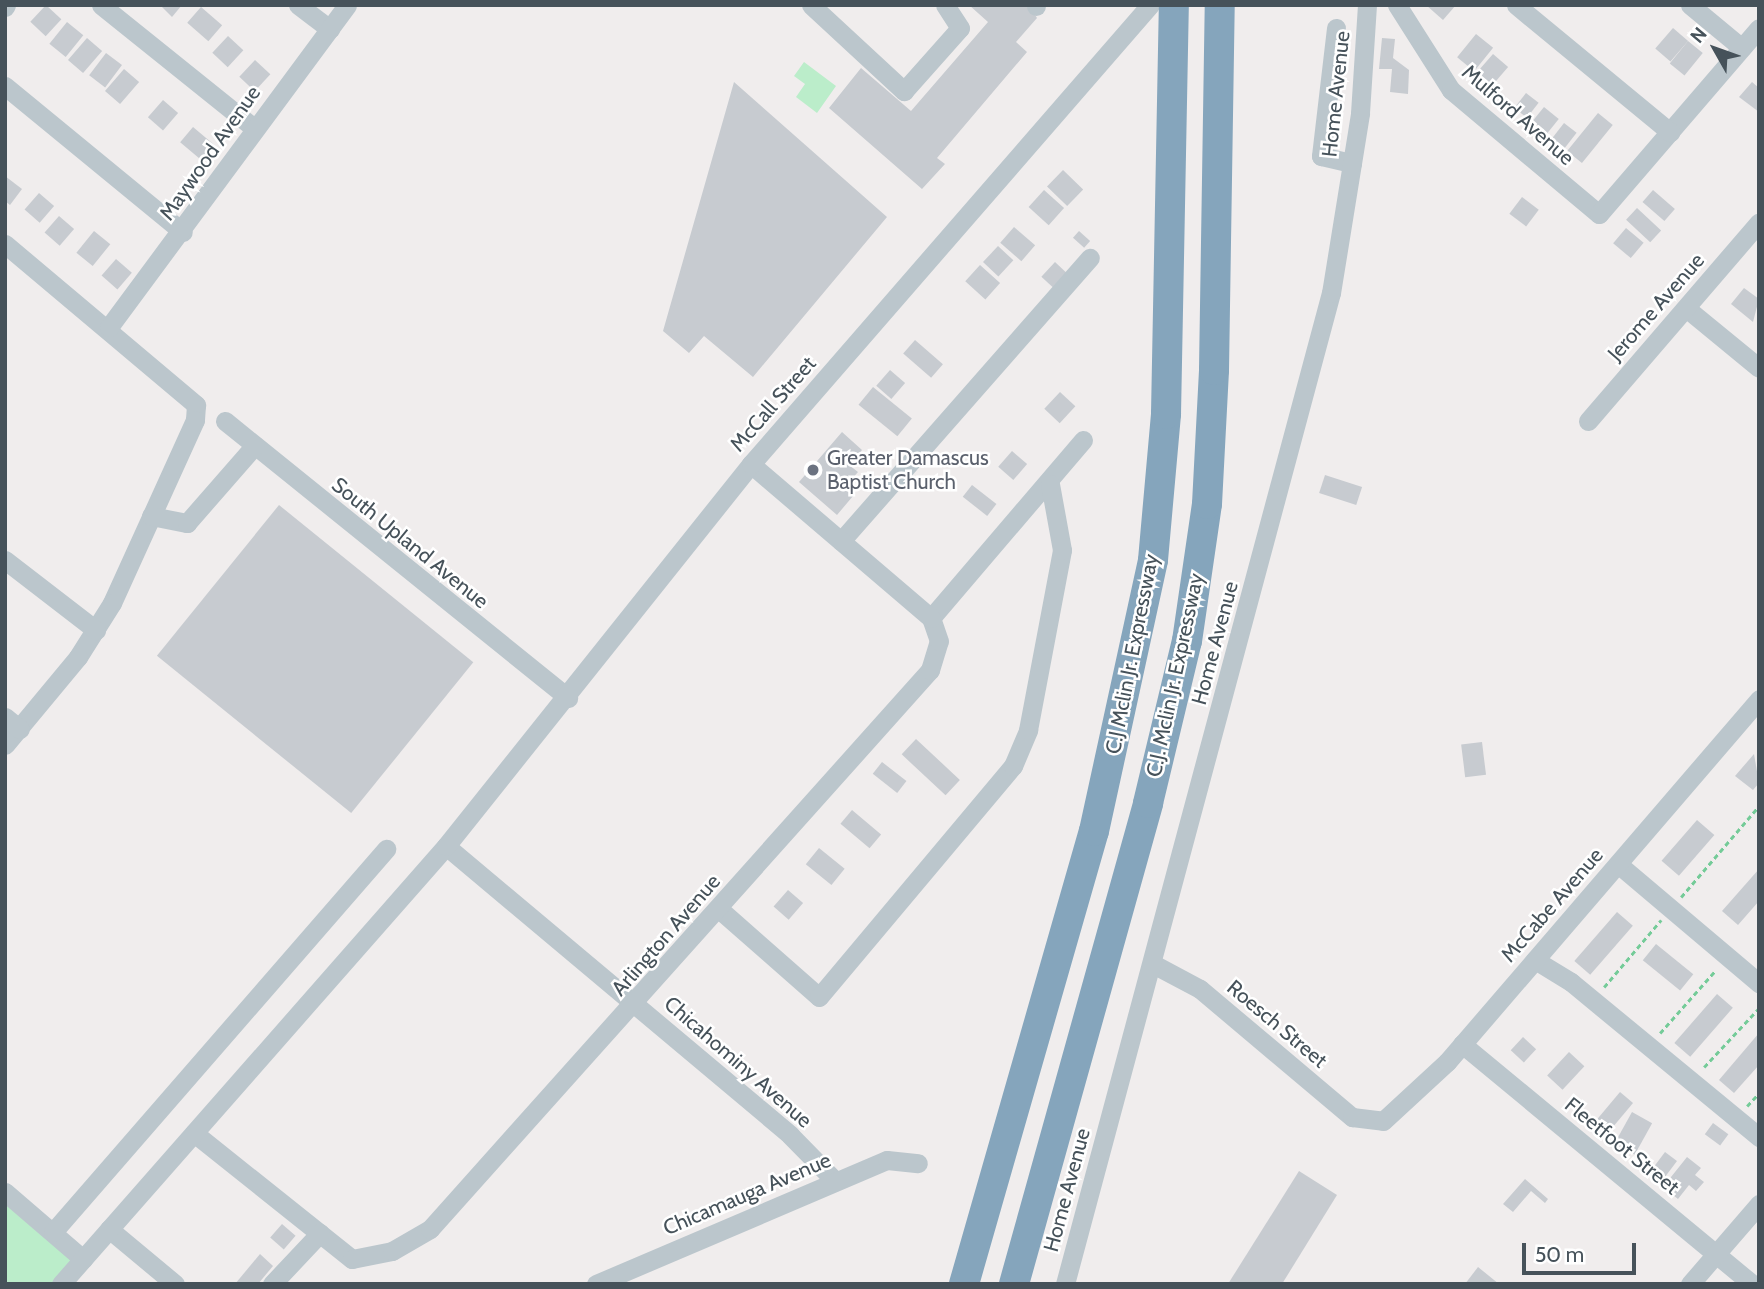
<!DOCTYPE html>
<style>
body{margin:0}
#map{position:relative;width:1764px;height:1289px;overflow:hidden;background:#f0eded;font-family:Cabin,sans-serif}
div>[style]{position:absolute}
.green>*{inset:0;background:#bbedca}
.building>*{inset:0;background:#c7cbd0;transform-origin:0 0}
.path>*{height:2.5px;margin-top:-1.25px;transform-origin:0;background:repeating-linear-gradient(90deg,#74cb98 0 5px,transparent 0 8.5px)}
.minor>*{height:19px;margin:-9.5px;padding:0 9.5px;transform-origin:9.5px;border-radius:9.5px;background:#bbc6cc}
.highway>*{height:30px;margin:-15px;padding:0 15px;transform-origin:15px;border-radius:15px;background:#85a5bc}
.dots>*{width:19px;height:19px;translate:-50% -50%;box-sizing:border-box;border:4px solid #fff;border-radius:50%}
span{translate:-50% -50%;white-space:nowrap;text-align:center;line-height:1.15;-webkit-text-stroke:5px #fff;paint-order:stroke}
.street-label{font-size:21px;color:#46525a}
.worship-label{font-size:21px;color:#5b616d}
.left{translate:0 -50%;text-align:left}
.frame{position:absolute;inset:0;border:7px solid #46525a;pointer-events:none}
.north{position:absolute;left:1680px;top:14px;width:70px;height:70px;-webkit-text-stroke:5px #fff;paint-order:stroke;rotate:310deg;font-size:19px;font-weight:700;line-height:28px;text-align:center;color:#46525a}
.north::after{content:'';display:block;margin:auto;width:24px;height:32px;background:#46525a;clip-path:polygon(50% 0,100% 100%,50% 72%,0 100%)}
.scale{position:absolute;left:1522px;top:1243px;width:114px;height:32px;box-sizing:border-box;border:4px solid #46525a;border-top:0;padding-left:9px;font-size:21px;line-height:24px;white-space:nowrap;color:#46525a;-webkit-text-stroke:5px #fff;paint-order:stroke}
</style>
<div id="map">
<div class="green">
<div style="clip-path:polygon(804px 62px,836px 86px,817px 113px,796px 97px,805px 84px,794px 76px)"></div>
<div style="clip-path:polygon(5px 1192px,83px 1259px,61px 1284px,5px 1284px)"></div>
</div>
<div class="building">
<div style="left:46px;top:5px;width:21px;height:23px;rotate:43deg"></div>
<div style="clip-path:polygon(160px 5px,182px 5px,172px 17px)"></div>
<div style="clip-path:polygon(969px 5px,1029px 5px,1037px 18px,1016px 42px,1027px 52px,937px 158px,945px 164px,922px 189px,829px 108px,861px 68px,911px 111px,988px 22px)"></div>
<div style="clip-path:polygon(1426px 5px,1456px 5px,1443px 20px)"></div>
<div style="left:201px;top:7px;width:28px;height:21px;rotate:41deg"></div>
<div style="left:67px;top:22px;width:21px;height:28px;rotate:39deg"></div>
<div style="left:1673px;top:28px;width:20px;height:27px;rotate:41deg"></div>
<div style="left:1476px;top:34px;width:22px;height:30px;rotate:39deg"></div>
<div style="left:228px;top:36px;width:21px;height:23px;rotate:43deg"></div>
<div style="left:87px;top:38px;width:20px;height:29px;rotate:41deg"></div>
<div style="clip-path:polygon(1382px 38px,1395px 39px,1393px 58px,1409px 70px,1408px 94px,1390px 92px,1392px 69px,1379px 69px)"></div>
<div style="left:1688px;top:41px;width:19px;height:29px;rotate:39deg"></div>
<div style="left:106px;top:53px;width:20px;height:28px;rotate:37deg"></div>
<div style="left:1493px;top:54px;width:20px;height:26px;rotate:41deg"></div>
<div style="left:255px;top:60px;width:21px;height:23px;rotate:43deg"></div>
<div style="left:124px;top:69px;width:20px;height:29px;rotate:41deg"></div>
<div style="clip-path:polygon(734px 82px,887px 217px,753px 377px,704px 336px,689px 353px,663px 331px)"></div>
<div style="clip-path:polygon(1752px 82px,1759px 88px,1759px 112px,1739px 97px)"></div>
<div style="left:1526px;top:93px;width:16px;height:19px;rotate:38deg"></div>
<div style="left:163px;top:100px;width:20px;height:23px;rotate:41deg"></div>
<div style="left:1544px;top:107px;width:19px;height:18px;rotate:39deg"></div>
<div style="left:1598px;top:113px;width:19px;height:49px;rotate:39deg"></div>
<div style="left:1564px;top:123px;width:16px;height:24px;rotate:38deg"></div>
<div style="left:193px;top:127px;width:31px;height:20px;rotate:40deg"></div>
<div style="left:1063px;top:170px;width:28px;height:23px;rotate:44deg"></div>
<div style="clip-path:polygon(5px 176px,22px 189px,10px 205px,5px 201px)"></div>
<div style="left:1044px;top:190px;width:27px;height:23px;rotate:42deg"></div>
<div style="left:1653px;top:190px;width:29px;height:16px;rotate:41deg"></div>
<div style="left:39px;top:193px;width:20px;height:22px;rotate:41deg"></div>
<div style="left:1522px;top:197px;width:21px;height:21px;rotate:37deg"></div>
<div style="left:1637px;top:208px;width:33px;height:16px;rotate:43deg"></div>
<div style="left:59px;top:216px;width:20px;height:22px;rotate:41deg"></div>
<div style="left:1014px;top:227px;width:28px;height:21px;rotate:41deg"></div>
<div style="left:1626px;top:228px;width:23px;height:20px;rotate:40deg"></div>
<div style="left:94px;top:231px;width:21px;height:28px;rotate:39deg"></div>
<div style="left:1079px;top:231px;width:15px;height:9px;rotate:42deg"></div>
<div style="left:998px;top:246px;width:21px;height:22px;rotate:43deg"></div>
<div style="left:116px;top:259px;width:21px;height:22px;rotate:41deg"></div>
<div style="left:1055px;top:262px;width:16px;height:20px;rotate:43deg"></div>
<div style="left:980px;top:265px;width:27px;height:22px;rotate:42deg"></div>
<div style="clip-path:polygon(1744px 288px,1759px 299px,1753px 322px,1731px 304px)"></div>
<div style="left:915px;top:340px;width:37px;height:18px;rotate:41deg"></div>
<div style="left:890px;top:370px;width:20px;height:21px;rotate:41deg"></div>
<div style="left:873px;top:387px;width:50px;height:23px;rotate:39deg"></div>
<div style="left:1060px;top:392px;width:21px;height:23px;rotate:43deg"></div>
<div style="clip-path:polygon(842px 432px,862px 450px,849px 465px,858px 472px,844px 488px,853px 496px,837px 515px,799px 482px)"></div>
<div style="left:1012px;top:451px;width:20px;height:21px;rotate:41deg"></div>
<div style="left:1325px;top:475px;width:39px;height:19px;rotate:18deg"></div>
<div style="left:972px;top:485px;width:31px;height:15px;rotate:38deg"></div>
<div style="left:279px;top:505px;width:250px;height:194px;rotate:39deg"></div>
<div style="left:916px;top:739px;width:60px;height:21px;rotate:43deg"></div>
<div style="left:1482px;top:742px;width:33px;height:21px;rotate:83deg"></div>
<div style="clip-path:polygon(1754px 754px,1759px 783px,1753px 790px,1735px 776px)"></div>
<div style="left:882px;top:762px;width:31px;height:15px;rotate:38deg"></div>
<div style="left:852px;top:810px;width:38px;height:18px;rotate:40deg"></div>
<div style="left:1697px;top:820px;width:23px;height:54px;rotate:41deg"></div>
<div style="left:819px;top:848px;width:33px;height:21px;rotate:39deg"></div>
<div style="clip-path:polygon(1759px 869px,1759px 901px,1738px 925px,1722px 911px)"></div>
<div style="left:788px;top:890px;width:20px;height:22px;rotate:41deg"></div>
<div style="left:1617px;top:912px;width:21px;height:65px;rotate:41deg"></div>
<div style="left:1656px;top:944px;width:48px;height:21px;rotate:39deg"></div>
<div style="left:1717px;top:994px;width:21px;height:65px;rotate:41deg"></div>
<div style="clip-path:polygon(1759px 1033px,1759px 1065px,1734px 1093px,1719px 1080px)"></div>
<div style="left:1523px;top:1037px;width:18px;height:18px;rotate:43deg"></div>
<div style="left:1569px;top:1052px;width:21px;height:32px;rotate:43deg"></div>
<div style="left:1620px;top:1092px;width:17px;height:45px;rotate:40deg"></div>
<div style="left:1632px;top:1112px;width:23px;height:36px;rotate:29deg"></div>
<div style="left:1713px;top:1123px;width:19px;height:14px;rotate:36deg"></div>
<div style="left:1665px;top:1152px;width:15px;height:24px;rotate:37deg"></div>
<div style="clip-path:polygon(1687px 1157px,1701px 1168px,1695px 1175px,1704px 1182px,1696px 1191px,1689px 1185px,1678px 1199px,1663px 1187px)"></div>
<div style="clip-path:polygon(1299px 1171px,1337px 1195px,1282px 1284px,1228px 1284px)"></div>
<div style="clip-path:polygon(1525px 1179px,1548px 1199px,1545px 1203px,1531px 1191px,1513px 1212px,1503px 1204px)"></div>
<div style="left:282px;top:1224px;width:18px;height:18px;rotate:41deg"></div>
<div style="clip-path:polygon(260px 1254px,273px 1266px,258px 1284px,235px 1284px)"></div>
<div style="clip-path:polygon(1478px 1267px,1499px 1284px,1465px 1284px)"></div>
</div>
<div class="path">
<div style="left:1681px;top:897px;width:120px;rotate:-49.4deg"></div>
<div style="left:1604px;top:987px;width:88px;rotate:-49.6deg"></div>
<div style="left:1660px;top:1033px;width:84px;rotate:-48.4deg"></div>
<div style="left:1704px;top:1067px;width:81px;rotate:-47deg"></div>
<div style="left:1747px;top:1106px;width:18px;rotate:-47deg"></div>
</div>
<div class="minor">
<div style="left:101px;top:5px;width:195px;rotate:38.8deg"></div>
<div style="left:298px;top:5px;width:40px;rotate:37deg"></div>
<div style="left:811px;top:5px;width:127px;rotate:42.8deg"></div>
<div style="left:904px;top:91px;width:84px;rotate:-48.4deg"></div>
<div style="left:960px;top:28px;width:27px;rotate:-123deg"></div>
<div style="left:1397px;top:5px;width:101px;rotate:57.6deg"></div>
<div style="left:1451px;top:90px;width:193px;rotate:40deg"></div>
<div style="left:1599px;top:214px;width:245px;rotate:-49.3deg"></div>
<div style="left:1516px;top:5px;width:200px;rotate:39.5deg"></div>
<div style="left:1690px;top:5px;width:67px;rotate:39.6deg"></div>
<div style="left:1036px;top:6px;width:1px;rotate:-90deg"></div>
<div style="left:5px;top:7px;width:2px;rotate:-63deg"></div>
<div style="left:1336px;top:28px;width:129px;rotate:96.7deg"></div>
<div style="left:1321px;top:156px;width:32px;rotate:13deg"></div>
<div style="left:5px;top:86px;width:230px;rotate:39.4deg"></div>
<div style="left:5px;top:244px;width:250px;rotate:40.1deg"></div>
<div style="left:196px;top:405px;width:15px;rotate:94deg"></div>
<div style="left:195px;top:420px;width:201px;rotate:114.4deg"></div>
<div style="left:112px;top:603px;width:64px;rotate:122.2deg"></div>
<div style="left:78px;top:657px;width:114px;rotate:129.7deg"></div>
<div style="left:1686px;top:308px;width:94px;rotate:39.4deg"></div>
<div style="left:109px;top:327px;width:400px;rotate:-53.5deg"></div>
<div style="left:225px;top:421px;width:441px;rotate:38.9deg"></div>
<div style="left:1588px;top:421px;width:262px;rotate:-49.3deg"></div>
<div style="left:151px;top:516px;width:37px;rotate:11deg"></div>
<div style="left:187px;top:523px;width:103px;rotate:-48.9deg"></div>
<div style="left:841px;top:541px;width:377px;rotate:-48.7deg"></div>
<div style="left:5px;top:560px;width:115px;rotate:37.6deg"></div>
<div style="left:931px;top:618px;width:234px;rotate:-49.5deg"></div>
<div style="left:5px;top:717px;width:19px;rotate:39deg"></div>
<div style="left:446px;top:846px;width:449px;rotate:40deg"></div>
<div style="left:790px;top:1135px;width:64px;rotate:45.6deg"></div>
<div style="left:1618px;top:864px;width:185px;rotate:40.2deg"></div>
<div style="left:719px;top:909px;width:133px;rotate:41.3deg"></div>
<div style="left:819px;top:997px;width:302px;rotate:-50deg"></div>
<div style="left:1013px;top:766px;width:39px;rotate:-67deg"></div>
<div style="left:1028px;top:730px;width:183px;rotate:-79.3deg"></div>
<div style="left:1062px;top:550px;width:67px;rotate:-100.3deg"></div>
<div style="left:1535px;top:960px;width:42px;rotate:31.4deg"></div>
<div style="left:1571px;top:982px;width:244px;rotate:39.5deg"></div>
<div style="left:1153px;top:964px;width:53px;rotate:28deg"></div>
<div style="left:1200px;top:989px;width:199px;rotate:40.1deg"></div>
<div style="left:1352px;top:1117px;width:31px;rotate:7deg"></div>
<div style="left:1383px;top:1121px;width:87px;rotate:-42.7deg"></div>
<div style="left:1447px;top:1062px;width:479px;rotate:-49.3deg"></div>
<div style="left:1462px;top:1044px;width:376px;rotate:39.6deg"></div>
<div style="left:194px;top:1133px;width:202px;rotate:38.6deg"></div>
<div style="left:352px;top:1259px;width:41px;rotate:-11.3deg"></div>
<div style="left:392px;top:1251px;width:44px;rotate:-30.1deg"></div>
<div style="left:430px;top:1229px;width:750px;rotate:-48.19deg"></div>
<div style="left:930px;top:670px;width:30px;rotate:-73deg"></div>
<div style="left:939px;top:641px;width:24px;rotate:-109deg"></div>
<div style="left:931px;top:618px;width:237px;rotate:-139.5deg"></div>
<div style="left:5px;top:1192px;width:103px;rotate:40.7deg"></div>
<div style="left:109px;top:1229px;width:86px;rotate:39.8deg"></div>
<div style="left:53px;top:1232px;width:508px;rotate:-48.99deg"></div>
<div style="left:61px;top:1284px;width:583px;rotate:-48.68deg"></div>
<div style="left:446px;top:846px;width:489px;rotate:-51.4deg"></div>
<div style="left:751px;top:464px;width:608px;rotate:-49deg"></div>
<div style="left:272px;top:1284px;width:70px;rotate:-46.7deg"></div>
<div style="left:596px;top:1284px;width:316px;rotate:-23.1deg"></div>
<div style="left:887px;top:1160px;width:31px;rotate:6deg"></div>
<div style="left:1065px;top:1284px;width:1026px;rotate:-74.98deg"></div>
<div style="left:1331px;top:293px;width:182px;rotate:-80.8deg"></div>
<div style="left:1360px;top:113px;width:108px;rotate:-86.3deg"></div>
<div style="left:1690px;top:1284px;width:106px;rotate:-49.2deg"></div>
</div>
<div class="highway">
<div style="left:964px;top:1284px;width:471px;rotate:-74deg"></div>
<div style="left:1094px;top:831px;width:277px;rotate:-77.7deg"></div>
<div style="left:1153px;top:560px;width:147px;rotate:-84.9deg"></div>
<div style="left:1166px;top:414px;width:409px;rotate:-88.9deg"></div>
<div style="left:1014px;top:1284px;width:499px;rotate:-74.4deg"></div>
<div style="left:1148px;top:803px;width:167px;rotate:-76.5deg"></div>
<div style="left:1187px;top:641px;width:138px;rotate:-81.7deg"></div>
<div style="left:1207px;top:504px;width:134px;rotate:-87deg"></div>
<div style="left:1214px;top:370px;width:365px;rotate:-89.1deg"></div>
</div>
<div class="dots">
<div style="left:813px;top:470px;background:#6b7280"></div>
</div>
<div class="street-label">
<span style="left:1336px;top:94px;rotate:-84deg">Home Avenue</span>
<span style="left:1518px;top:115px;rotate:41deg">Mulford Avenue</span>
<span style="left:210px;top:153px;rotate:-55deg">Maywood Avenue</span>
<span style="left:1656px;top:307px;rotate:-49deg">Jerome Avenue</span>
<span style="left:773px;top:404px;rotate:-49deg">McCall Street</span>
<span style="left:410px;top:543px;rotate:39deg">South Upland Avenue</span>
<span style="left:1215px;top:643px;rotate:-75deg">Home Avenue</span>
<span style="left:1132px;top:654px;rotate:-79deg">C.J Mclin Jr. Expressway</span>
<span style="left:1175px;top:675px;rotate:-78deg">C.J. Mclin Jr. Expressway</span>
<span style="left:1552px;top:905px;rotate:-49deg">McCabe Avenue</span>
<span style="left:666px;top:935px;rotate:-49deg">Arlington Avenue</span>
<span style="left:1277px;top:1024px;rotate:40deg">Roesch Street</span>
<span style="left:738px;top:1062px;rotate:41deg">Chicahominy Avenue</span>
<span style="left:1622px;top:1146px;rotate:39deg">Fleetfoot Street</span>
<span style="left:1067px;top:1190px;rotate:-75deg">Home Avenue</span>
<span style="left:747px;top:1194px;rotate:-23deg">Chicamauga Avenue</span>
</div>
<div class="worship-label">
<span class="left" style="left:827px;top:470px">Greater Damascus<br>Baptist Church</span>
</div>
<div class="frame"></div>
<div class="north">N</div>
<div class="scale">50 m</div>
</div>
